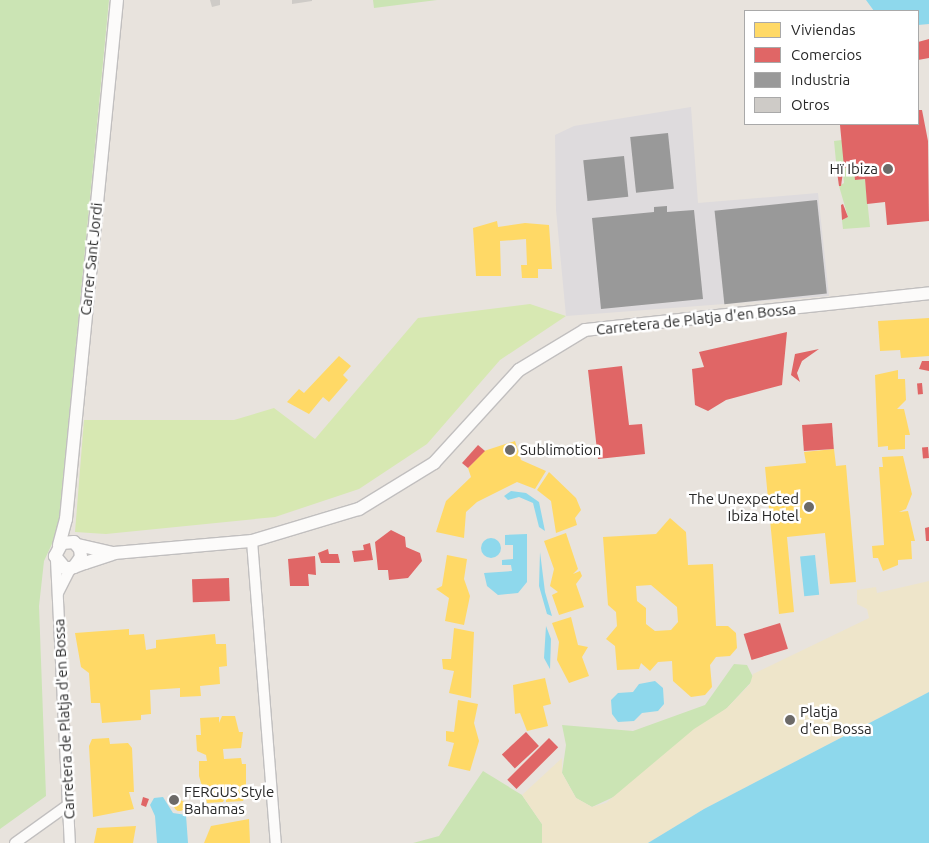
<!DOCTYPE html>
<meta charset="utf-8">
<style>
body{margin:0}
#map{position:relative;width:929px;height:843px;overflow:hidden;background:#e8e3dd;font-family:Ubuntu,sans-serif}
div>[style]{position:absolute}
.industrial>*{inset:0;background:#dedbdd}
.green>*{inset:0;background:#cbe4b4}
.sand>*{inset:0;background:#eee5ca}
.pitch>*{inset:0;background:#d7e8b2}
.water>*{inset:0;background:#8ed8ec;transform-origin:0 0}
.round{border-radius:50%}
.homes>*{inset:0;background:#ffd966}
.shops>*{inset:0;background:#e06666;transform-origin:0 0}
.industry>*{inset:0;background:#999;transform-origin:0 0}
.building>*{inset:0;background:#cecbc7}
.roads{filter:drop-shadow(1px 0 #c1bfbf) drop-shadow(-1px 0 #c1bfbf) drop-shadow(0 1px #c1bfbf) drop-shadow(0 -1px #c1bfbf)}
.minor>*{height:10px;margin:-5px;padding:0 5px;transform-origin:5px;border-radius:5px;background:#fcfbfa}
.tertiary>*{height:12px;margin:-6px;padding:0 6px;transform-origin:6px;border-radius:6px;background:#fcfbfa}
.dots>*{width:14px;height:14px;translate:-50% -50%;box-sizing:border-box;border:2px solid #fff;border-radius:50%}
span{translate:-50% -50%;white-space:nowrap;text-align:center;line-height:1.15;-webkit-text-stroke:5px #fff;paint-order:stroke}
.poi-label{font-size:15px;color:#292929}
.right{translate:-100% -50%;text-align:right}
.left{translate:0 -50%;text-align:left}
.street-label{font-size:15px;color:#292929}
.legend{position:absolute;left:744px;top:10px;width:175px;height:115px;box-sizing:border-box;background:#fff;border:1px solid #a9a9a9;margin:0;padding:6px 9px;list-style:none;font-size:15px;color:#292929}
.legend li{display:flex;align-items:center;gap:10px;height:25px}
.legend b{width:25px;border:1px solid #a9a9a9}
</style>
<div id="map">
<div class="industrial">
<div style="clip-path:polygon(691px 107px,698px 203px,818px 193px,829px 296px,566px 316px,556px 210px,555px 135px,574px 126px)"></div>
</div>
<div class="green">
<div style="clip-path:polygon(0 0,109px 0,58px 531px,44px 561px,39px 606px,46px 796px,0 829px)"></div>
<div style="clip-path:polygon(373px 0,437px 0,374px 8px)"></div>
<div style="clip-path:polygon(842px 140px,845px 167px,854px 171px,856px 180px,865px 179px,870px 227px,843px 229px,842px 220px,848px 217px,839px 186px,844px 183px,843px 172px,837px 172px,834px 141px)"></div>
<div style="clip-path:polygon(734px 664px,747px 665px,754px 679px,727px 708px,620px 794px,592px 807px,576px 798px,562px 773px,566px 745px,562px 725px,633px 731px,705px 705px)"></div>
<div style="clip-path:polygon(483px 771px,522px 795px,542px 824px,542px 843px,413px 843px,439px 836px)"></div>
</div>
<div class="sand">
<div style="clip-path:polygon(929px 581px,929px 692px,704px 809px,648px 843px,542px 843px,542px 824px,522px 795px,562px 758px,562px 773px,576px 798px,592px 807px,606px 803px,694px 729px,727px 708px,750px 684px,753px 674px,869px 618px,867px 609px,857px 604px,857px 590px,876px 587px,877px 593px)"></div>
</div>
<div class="pitch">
<div style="clip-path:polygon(530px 304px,566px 316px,500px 360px,427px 444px,359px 489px,275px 517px,106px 534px,75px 532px,84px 420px,234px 420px,274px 408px,315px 439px,418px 318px)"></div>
</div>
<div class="water">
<div style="clip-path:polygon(866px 0,929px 0,929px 24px,918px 25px,918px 11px,874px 11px)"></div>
<div style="clip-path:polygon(511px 491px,526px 493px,539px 502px,545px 531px,539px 527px,533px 503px,519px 497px,508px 500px,504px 496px)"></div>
<div style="clip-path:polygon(527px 534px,527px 582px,518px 593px,498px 595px,487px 586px,484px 573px,512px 571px,511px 565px,502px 565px,502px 560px,513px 559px,513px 545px,505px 545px,505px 535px)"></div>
<div class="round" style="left:481px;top:538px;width:20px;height:20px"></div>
<div style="clip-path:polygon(540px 552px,545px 592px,552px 616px,547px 614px,539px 586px)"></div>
<div style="left:815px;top:555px;width:40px;height:15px;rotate:84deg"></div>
<div style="clip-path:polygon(546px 626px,551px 639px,550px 669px,544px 658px)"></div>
<div style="clip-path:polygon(655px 681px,663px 688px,664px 704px,658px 711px,642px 713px,634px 721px,618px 722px,612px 714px,611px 700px,618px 693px,633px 692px,639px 684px)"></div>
<div style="clip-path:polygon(929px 692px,929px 843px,648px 843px,704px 809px)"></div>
<div style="clip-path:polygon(163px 797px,173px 813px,186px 815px,188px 843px,157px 843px,155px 816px,150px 805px,154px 798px)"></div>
</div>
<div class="homes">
<div style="clip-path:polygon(497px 221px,498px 227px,525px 223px,549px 225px,552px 269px,538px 269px,538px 278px,522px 278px,521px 265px,527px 265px,526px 239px,500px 241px,501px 276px,476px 276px,473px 228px)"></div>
<div style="clip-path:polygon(929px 318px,929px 356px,901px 358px,900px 350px,880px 351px,878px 321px)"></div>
<div style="clip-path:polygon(339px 356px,351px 366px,343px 375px,348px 380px,329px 402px,323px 397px,309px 414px,287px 402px,299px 389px,304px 393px)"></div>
<div style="clip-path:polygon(898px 370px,898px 379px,905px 379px,906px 400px,897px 409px,904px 409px,910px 435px,905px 435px,905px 449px,888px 450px,888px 446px,878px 447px,875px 375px)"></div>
<div style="clip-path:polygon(515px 441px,521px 460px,546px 471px,535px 489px,517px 482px,477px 502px,466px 512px,464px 538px,436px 532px,446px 501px,471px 477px,468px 468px,484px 451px)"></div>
<div style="clip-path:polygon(834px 449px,836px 466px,846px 465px,856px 582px,830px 584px,825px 533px,787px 537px,794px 612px,779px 614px,765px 467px,806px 463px,804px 452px)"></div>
<div style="clip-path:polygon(903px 456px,912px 494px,906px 509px,899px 512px,908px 511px,915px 541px,911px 541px,912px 559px,898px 560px,898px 565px,883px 571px,878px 558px,873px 558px,872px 546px,884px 545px,879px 467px,883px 467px,882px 457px)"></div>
<div style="clip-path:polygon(549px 472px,576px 498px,581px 510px,575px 518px,577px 525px,556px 533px,551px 501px,537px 490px)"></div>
<div style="clip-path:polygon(evenodd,670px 518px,686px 532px,688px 565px,713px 564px,716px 626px,728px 626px,736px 633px,737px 648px,730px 656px,716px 657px,710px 665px,712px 687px,705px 695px,691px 697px,673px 681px,672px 661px,658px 662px,650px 671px,641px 663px,639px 669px,617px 670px,615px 646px,606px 639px,617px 626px,616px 612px,608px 605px,603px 537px,656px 534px,670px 518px,651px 585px,677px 607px,678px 622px,671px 630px,655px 631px,646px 624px,646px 608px,637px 601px,636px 586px,651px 585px)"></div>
<div style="clip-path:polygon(566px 533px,578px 569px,573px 574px,580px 571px,582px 576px,576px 584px,584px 607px,559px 615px,552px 595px,558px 592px,550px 586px,554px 569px,544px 541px)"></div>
<div style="clip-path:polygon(447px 555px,467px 559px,464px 579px,470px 596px,464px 625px,445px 621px,449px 598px,436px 589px,442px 586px)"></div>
<div style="clip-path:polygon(571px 617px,578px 645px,588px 647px,582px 657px,589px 676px,569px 683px,557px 660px,559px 642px,552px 623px)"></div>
<div style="clip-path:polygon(454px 628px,474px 632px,471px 698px,449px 693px,454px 671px,443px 669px,442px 659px,451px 659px)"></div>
<div style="clip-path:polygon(129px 629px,129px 635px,144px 634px,146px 650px,156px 648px,156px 640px,215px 634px,216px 644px,226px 644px,227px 666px,219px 667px,220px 684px,200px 686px,201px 696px,180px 697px,180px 688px,150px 690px,151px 714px,141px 715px,141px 720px,102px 723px,100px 703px,91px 703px,89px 673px,81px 667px,75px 633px)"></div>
<div style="clip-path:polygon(545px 678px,551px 704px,543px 706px,548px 726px,527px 731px,520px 713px,515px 714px,513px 685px)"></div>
<div style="clip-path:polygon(458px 700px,478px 704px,474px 723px,479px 741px,470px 771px,448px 766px,454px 743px,446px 741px,446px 731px,454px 732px)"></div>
<div style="clip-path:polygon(222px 716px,235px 716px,239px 732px,243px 732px,241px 748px,223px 749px,224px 759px,241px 758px,242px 764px,246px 764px,246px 794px,243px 801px,226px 802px,226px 796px,223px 802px,207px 803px,199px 776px,199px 761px,207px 761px,206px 755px,197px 751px,196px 735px,201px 735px,200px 718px,219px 717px,219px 723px)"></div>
<div style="clip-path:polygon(109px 738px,110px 744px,128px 743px,132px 748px,134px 792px,129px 792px,134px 809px,93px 817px,89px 746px,92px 739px)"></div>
<div class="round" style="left:173.5px;top:799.5px;width:11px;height:11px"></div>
<div style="clip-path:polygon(249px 819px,250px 843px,204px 843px,211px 826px)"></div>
<div style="clip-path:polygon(136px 826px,133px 843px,94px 843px,97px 828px)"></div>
</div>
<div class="shops">
<div style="clip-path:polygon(929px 39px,929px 58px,918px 60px,918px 42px)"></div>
<div style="clip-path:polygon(918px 110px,922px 110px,928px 141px,929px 221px,887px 225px,885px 202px,867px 204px,865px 179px,855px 180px,854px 171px,844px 167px,840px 125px,918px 124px)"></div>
<div style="clip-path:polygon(837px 172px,843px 172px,841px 186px,839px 186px)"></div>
<div style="clip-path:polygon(843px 204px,848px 217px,842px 220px,841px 205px)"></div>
<div style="clip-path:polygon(787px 332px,782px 385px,726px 400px,708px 411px,695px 405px,692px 369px,704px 367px,699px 352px)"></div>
<div style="clip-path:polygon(819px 349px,802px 361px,797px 373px,800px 382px,791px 375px,795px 354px)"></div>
<div style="clip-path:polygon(922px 361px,929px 361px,929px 371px,919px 369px)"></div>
<div style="clip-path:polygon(622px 366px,629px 425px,642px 424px,645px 454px,598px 459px,588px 370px)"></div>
<div style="left:922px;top:383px;width:11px;height:5px;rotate:85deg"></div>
<div style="left:832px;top:423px;width:26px;height:30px;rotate:86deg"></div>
<div style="clip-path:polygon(478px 445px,485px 451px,468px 468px,462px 463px)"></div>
<div style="left:928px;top:447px;width:11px;height:6px;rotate:85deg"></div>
<div style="clip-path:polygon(929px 527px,929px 541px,926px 541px,925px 528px)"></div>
<div style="clip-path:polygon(391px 530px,405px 537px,406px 547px,420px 553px,422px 561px,408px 578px,389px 580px,388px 570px,378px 570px,375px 542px)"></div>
<div style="clip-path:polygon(370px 543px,373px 560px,354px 562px,352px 551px,364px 550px,363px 545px)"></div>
<div style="clip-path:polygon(328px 549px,329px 554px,338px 554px,340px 563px,321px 563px,318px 553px)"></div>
<div style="clip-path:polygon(315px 556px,316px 575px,308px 574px,309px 586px,290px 586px,288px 559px)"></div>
<div style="left:229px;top:578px;width:23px;height:37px;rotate:88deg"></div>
<div style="left:780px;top:623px;width:27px;height:38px;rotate:73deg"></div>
<div style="left:526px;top:732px;width:19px;height:33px;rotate:47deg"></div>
<div style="left:549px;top:738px;width:13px;height:59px;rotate:45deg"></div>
<div style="clip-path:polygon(143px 797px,149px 799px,146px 807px,141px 805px)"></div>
</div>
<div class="industry">
<div style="left:668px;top:133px;width:56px;height:38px;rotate:84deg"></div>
<div style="left:624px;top:156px;width:41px;height:41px;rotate:84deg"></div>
<div style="left:817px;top:200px;width:94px;height:103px;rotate:84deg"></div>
<div style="clip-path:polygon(667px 206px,667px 212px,694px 210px,703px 299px,601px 309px,592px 218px,654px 212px,654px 207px)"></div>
</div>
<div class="building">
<div style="clip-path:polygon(210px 0,220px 0,220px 5px,212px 7px)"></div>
<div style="clip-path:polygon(292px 0,312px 0,312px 1px,292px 4px)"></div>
</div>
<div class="roads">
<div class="minor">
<div style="left:252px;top:541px;width:303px;rotate:85.5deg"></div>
<div style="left:56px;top:560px;width:283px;rotate:87.2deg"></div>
<div style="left:58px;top:593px;width:28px;rotate:-63deg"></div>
<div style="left:15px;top:843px;width:65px;rotate:-35.6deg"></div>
</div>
<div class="tertiary">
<div style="left:59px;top:545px;width:27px;rotate:-75deg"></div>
<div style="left:66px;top:519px;width:521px;rotate:-84.39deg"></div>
<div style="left:78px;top:545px;width:37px;rotate:13deg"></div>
<div style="left:114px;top:553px;width:139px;rotate:-5deg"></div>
<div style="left:252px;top:541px;width:112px;rotate:-16.7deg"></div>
<div style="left:359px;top:509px;width:88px;rotate:-31.5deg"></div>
<div style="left:434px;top:463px;width:126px;rotate:-47.6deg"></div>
<div style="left:519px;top:370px;width:77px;rotate:-31.2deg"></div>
<div style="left:585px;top:330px;width:346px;rotate:-6.1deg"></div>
<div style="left:74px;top:567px;width:12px;rotate:-55deg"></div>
<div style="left:81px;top:557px;width:8px;rotate:-97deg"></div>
<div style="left:80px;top:549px;width:9px;rotate:-131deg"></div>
<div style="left:74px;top:542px;width:12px;rotate:175deg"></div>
<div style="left:62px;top:543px;width:15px;rotate:118deg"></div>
<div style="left:55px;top:556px;width:16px;rotate:50deg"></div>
<div style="left:65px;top:568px;width:6px"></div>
<div style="left:71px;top:568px;width:15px;rotate:-20deg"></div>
<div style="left:85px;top:563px;width:28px;rotate:-18deg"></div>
</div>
</div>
<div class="dots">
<div style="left:888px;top:169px;background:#6c6a68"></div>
<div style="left:510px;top:450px;background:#6c6a68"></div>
<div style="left:809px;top:507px;background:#6c6a68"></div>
<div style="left:790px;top:720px;background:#6c6a68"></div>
<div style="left:174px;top:800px;background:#6c6a68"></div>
</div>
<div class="poi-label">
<span class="right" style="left:878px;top:169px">Hï Ibiza</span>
<span class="left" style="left:520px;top:450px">Sublimotion</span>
<span class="right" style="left:799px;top:507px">The Unexpected<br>Ibiza Hotel</span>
<span class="left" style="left:800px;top:720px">Platja<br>d'en Bossa</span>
<span class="left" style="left:184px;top:800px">FERGUS Style<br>Bahamas</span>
</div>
<div class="street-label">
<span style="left:91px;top:259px;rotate:-84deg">Carrer Sant Jordi</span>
<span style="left:696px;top:319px;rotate:-6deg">Carretera de Platja d'en Bossa</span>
<span style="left:64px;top:719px;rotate:-93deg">Carretera de Platja d'en Bossa</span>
</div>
<ul class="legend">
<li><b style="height:14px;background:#ffd966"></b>Viviendas</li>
<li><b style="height:14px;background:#e06666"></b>Comercios</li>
<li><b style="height:14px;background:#999"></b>Industria</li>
<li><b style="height:14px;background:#cecbc7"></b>Otros</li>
</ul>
</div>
